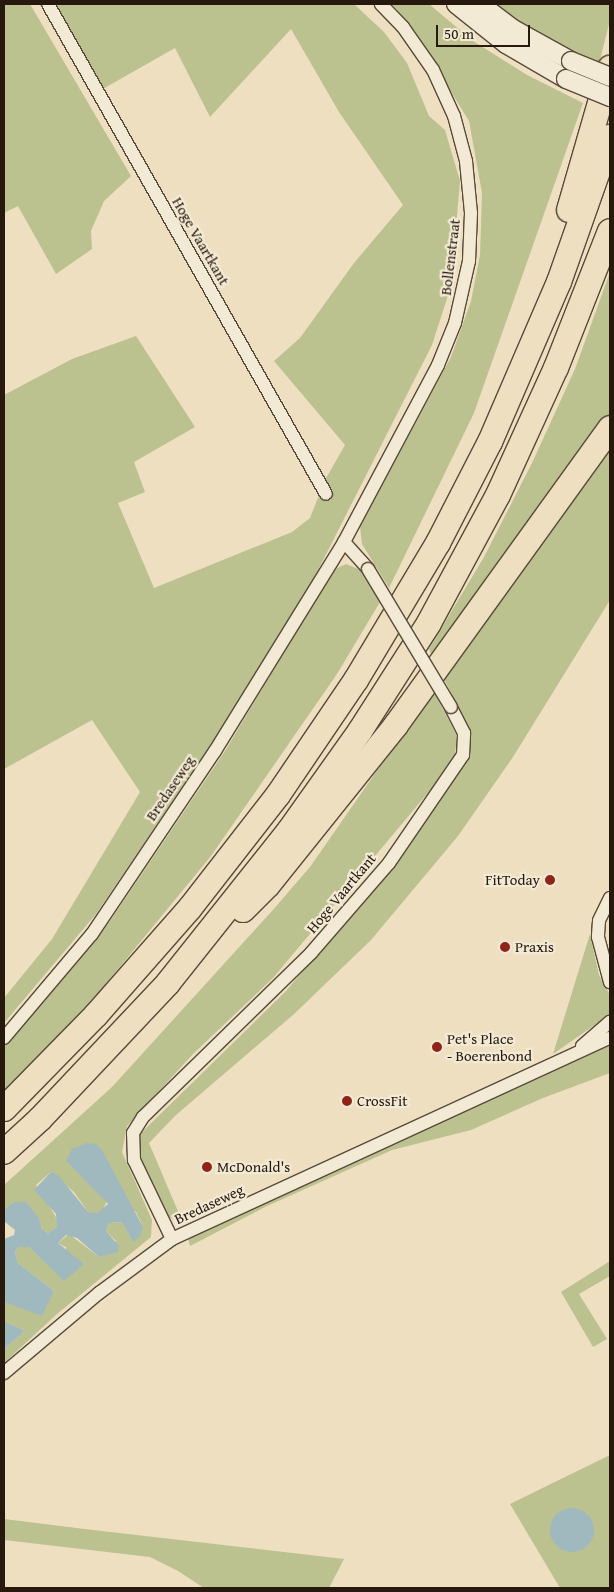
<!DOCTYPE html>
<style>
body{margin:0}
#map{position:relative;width:614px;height:1592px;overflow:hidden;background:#eddfc0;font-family:"Gentium Book Plus",serif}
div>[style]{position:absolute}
.green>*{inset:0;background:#bcc190}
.water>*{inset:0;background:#a0b9be}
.round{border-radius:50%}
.roads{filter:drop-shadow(1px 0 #584a3a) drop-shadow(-1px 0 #584a3a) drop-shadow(0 1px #584a3a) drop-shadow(0 -1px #584a3a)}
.minor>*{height:12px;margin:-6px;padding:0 6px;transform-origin:6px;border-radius:6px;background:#f3ead6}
.secondary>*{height:18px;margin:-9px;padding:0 9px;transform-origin:9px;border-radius:9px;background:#f3ead6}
.motorway>*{height:24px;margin:-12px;padding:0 12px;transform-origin:12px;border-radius:12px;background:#eddfc0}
.bridges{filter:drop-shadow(1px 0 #584a3a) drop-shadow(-1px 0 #584a3a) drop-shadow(0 1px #584a3a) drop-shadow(0 -1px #584a3a)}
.minor-bridge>*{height:12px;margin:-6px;padding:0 6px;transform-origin:6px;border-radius:6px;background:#f3ead6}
.secondary-bridge>*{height:18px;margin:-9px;padding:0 9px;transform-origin:9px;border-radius:9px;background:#f3ead6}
.dots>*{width:14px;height:14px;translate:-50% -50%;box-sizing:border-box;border:2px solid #f3ead6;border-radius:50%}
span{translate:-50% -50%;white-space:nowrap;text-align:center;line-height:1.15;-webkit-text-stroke:4.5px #f3ead6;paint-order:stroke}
.street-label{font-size:15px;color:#27190d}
.poi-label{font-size:15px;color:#27190d}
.right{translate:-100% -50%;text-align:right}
.left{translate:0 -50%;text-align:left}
.frame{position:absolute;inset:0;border:5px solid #27190d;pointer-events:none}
.scale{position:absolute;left:436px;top:25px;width:94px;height:22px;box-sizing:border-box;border:2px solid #27190d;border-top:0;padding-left:6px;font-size:15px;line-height:18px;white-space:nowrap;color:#27190d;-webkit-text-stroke:4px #f3ead6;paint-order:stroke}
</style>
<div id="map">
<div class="green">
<div style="clip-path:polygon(4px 4px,30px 4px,131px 176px,104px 201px,91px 231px,92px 249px,56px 274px,18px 206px,4px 213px)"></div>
<div style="clip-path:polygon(52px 4px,354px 4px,384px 32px,407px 63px,429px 116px,445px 130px,460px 181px,451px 286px,432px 345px,311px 584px,212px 743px,96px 914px,4px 1023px,4px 998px,52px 939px,140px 792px,92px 720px,4px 769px,4px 395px,72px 359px,136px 336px,195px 427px,134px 462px,145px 492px,118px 503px,154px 588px,292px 532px,310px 518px,325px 480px,345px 445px,274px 361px,300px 338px,354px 263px,403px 205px,339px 112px,291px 29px,210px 117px,175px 48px,101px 90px)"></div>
<div style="clip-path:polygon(392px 4px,429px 4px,473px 41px,527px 75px,583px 103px,474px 413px,389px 588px,362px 544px,360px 527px,451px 357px,471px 301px,480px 255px,482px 193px,469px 121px,410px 25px)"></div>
<div style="clip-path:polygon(489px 4px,610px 4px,610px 20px,598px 68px,568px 55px)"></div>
<div style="clip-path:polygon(610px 272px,610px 416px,433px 659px,429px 649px,484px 557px,532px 463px,575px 369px)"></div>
<div style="clip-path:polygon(610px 447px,610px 600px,513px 757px,458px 836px,371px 940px,293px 1015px,176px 1115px,149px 1143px,183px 1223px,174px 1220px,167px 1215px,140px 1163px,138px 1138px,141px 1133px,286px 991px,393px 862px,468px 756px,471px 744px,469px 727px,443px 677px)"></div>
<div style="clip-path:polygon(346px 564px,361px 570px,380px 602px,337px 674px,211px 856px,95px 997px,4px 1093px,4px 1045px,108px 924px,225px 751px,333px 570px)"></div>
<div style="clip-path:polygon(433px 690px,457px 736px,455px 754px,447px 770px,273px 978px,193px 1054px,127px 1126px,122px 1152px,152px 1220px,151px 1237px,57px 1314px,4px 1363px,4px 1349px,25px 1331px,4px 1321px,4px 1302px,23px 1307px,45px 1307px,54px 1291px,18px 1263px,15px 1252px,19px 1247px,29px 1247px,44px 1261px,67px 1248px,58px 1243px,69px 1234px,99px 1257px,116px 1241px,106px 1231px,109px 1223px,122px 1222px,131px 1238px,143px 1227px,136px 1212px,66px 1161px,107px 1201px,102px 1211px,94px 1214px,88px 1212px,74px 1192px,51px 1172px,36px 1185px,59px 1222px,57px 1227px,48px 1233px,42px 1229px,39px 1218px,4px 1210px,4px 1216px,4px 1185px,112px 1087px,272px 911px,310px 867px)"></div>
<div style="clip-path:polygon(590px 934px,599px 975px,610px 995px,609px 1015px,553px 1054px)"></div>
<div style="clip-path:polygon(610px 1043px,610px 1073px,543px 1098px,471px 1130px,392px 1150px,265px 1207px,190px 1246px,188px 1238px)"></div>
<div style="clip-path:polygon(610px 1261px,610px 1276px,579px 1294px,607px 1339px,593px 1347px,561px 1292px)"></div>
<div style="clip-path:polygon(evenodd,610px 1455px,610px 1588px,560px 1588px,510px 1504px,610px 1455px,577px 1509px,587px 1514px,593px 1524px,593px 1535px,578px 1551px,567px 1551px,553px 1541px,553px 1520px,560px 1512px,577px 1509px)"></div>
<div style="clip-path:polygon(4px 1519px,93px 1530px,344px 1559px,329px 1588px,204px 1588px,178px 1571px,150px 1557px,4px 1540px)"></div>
</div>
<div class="water">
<div style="clip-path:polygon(87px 1143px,96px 1144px,102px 1150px,143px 1227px,140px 1236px,133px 1242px,122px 1222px,109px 1223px,106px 1231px,119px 1246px,118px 1252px,99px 1257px,77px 1238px,66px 1235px,58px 1243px,84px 1264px,64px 1281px,29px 1247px,19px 1247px,15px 1252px,18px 1263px,54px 1291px,42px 1316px,4px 1302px,4px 1239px,14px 1235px,15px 1230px,5px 1222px,4px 1210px,14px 1202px,26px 1202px,39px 1218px,42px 1229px,48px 1233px,57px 1227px,56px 1214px,34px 1190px,51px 1172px,59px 1176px,88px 1212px,97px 1213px,108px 1204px,66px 1161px,72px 1149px)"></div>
<div style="clip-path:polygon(4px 1321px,25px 1331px,4px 1349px)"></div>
<div class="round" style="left:550px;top:1508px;width:44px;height:44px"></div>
</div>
<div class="roads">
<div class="minor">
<div style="left:48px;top:4px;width:563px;rotate:60.43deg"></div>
<div style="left:344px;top:542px;width:36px;rotate:48deg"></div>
<div style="left:610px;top:898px;width:25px;rotate:116deg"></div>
<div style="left:599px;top:921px;width:16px;rotate:94deg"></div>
<div style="left:598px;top:937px;width:47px;rotate:75.1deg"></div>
<div style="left:4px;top:1038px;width:136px;rotate:-49.8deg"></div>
<div style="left:92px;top:934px;width:220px;rotate:-56.1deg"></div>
<div style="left:215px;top:751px;width:246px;rotate:-58.3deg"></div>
<div style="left:344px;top:542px;width:200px;rotate:-62deg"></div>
<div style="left:438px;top:365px;width:45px;rotate:-68deg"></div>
<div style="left:455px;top:323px;width:64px;rotate:-77.3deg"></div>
<div style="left:469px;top:261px;width:48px;rotate:-87.6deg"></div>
<div style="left:471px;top:213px;width:52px;rotate:-95.5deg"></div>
<div style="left:466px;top:161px;width:47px;rotate:-104.9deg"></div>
<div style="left:454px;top:116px;width:51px;rotate:-114.5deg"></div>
<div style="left:433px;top:70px;width:52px;rotate:-124.9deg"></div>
<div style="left:403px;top:27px;width:32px;rotate:-134deg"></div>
<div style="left:582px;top:1046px;width:37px;rotate:-41deg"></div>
<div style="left:172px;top:1239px;width:88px;rotate:-115.7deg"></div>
<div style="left:134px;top:1160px;width:27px;rotate:-92deg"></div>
<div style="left:133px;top:1133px;width:19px;rotate:-58deg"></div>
<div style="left:143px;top:1117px;width:235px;rotate:-44.3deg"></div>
<div style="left:311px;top:953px;width:119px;rotate:-49.1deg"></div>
<div style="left:389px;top:863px;width:131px;rotate:-55.6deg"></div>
<div style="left:463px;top:755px;width:22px;rotate:-87deg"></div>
<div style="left:464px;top:733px;width:29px;rotate:-117deg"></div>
<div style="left:4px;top:1373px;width:124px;rotate:-40.1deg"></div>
<div style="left:99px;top:1293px;width:91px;rotate:-36.5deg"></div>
<div style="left:172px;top:1239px;width:482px;rotate:-24.7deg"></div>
</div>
<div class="secondary">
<div style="left:456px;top:4px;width:64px;rotate:38.7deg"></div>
<div style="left:506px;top:44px;width:69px;rotate:30.3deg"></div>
<div style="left:480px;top:4px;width:41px;rotate:37.1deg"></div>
<div style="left:513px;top:29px;width:66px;rotate:28.9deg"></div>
</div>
<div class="motorway">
<div style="left:569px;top:210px;width:148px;rotate:-73.9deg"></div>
<div style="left:243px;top:910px;width:35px;rotate:-45deg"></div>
<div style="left:268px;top:885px;width:205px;rotate:-51.3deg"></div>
<div style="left:396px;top:725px;width:366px;rotate:-54.2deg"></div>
<div style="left:4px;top:1109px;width:132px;rotate:-45.6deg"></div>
<div style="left:96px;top:1015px;width:142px;rotate:-48.7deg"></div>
<div style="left:190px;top:908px;width:143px;rotate:-52.1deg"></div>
<div style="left:278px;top:795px;width:139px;rotate:-55.9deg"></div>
<div style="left:356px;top:680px;width:160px;rotate:-59.1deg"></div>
<div style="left:438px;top:543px;width:114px;rotate:-62.8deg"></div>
<div style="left:490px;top:442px;width:174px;rotate:-66.7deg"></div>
<div style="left:559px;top:282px;width:154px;rotate:-70.6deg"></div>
<div style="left:4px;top:1152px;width:49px;rotate:-42.5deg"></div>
<div style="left:40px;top:1119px;width:187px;rotate:-46.7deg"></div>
<div style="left:168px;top:983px;width:194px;rotate:-51.5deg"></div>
<div style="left:289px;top:831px;width:123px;rotate:-54.6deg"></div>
<div style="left:360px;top:731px;width:128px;rotate:-57.4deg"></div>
<div style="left:429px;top:623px;width:145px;rotate:-61.7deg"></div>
<div style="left:498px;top:495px;width:140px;rotate:-65.5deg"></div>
<div style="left:556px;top:368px;width:147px;rotate:-68.5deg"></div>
</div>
</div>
<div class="bridges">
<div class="minor-bridge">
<div style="left:368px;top:569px;width:161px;rotate:59deg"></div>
</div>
<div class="secondary-bridge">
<div style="left:571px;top:61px;width:42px;rotate:22.3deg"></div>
<div style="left:566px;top:79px;width:48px;rotate:22.2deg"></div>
</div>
</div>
<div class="dots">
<div style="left:550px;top:880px;background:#8f2418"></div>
<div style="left:505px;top:947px;background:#8f2418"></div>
<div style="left:437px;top:1047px;background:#8f2418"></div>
<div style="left:347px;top:1101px;background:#8f2418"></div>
<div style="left:207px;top:1167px;background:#8f2418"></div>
</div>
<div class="street-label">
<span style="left:201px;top:241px;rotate:60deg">Hoge Vaartkant</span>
<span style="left:450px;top:257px;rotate:-83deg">Bollenstraat</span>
<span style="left:170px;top:788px;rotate:-56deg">Bredaseweg</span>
<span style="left:341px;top:893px;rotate:-50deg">Hoge Vaartkant</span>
<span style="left:209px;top:1204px;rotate:-25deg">Bredaseweg</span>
</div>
<div class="poi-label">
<span class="right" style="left:540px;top:880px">FitToday</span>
<span class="left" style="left:515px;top:947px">Praxis</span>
<span class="left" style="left:447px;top:1047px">Pet's Place<br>- Boerenbond</span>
<span class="left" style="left:357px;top:1101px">CrossFit</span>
<span class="left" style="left:217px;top:1167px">McDonald's</span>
</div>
<div class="frame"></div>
<div class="scale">50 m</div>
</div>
